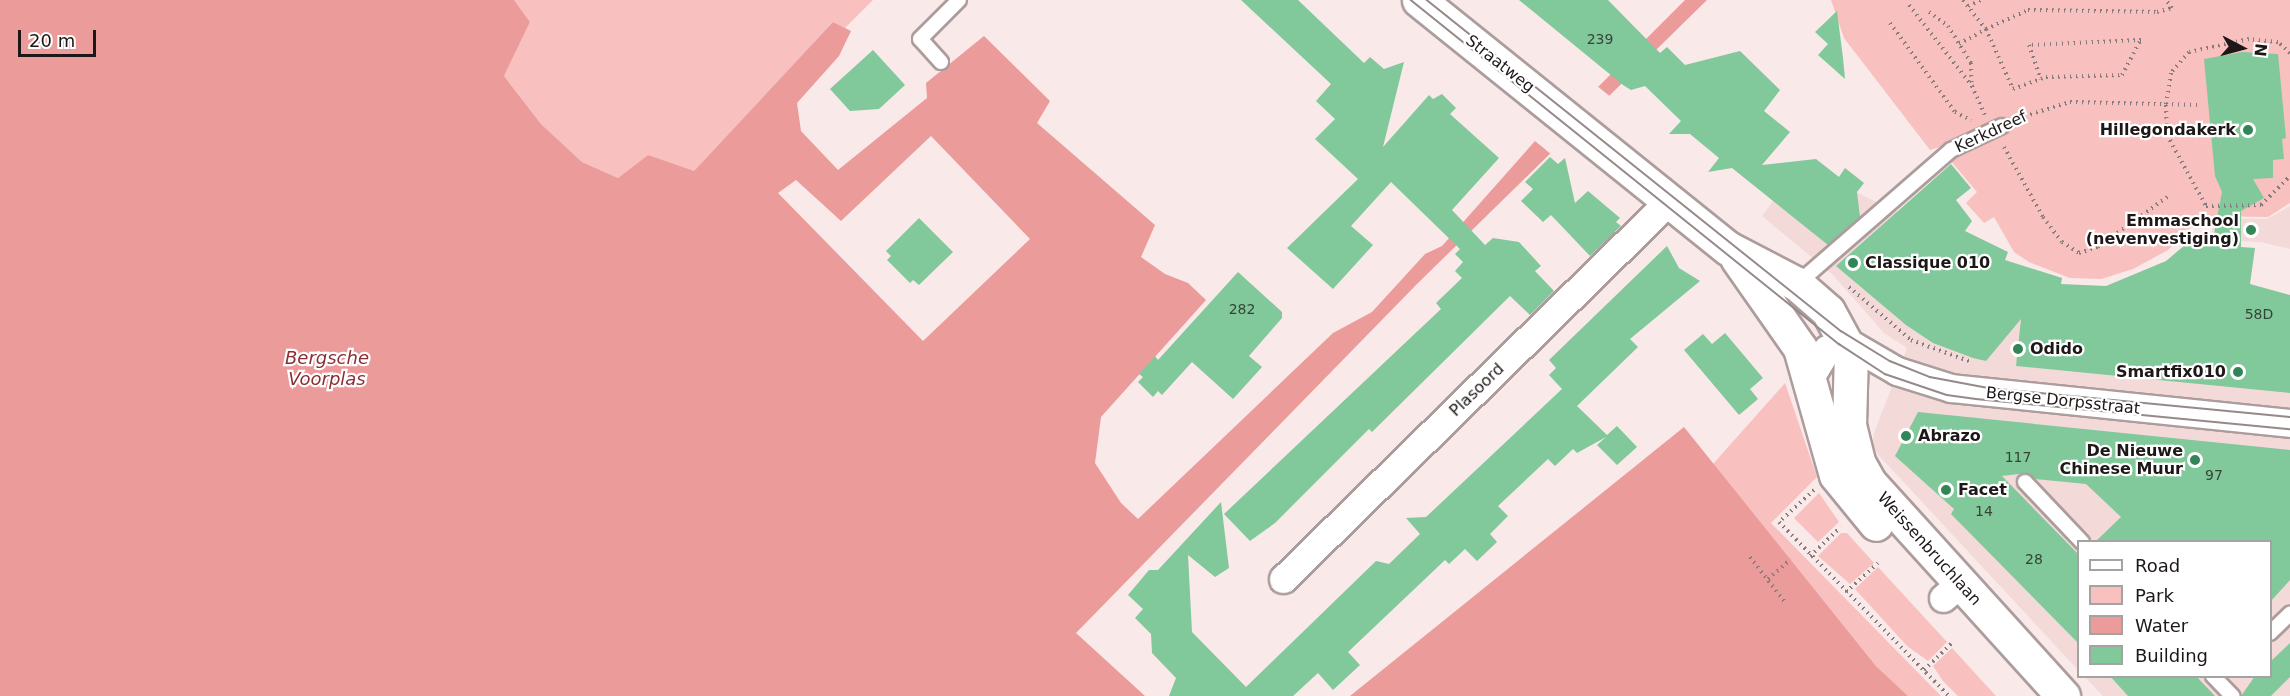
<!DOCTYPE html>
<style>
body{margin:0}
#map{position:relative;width:2290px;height:696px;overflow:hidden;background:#f9e9e8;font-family:"DejaVu Sans",sans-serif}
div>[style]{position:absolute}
.built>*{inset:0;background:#f3dad9}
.green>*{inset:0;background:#f8c0be}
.water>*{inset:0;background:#ec9b9b}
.pier>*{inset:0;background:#f9e9e8}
.building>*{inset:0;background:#81c89b}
.path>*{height:4px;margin-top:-2px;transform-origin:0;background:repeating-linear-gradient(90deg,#867c7b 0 1.5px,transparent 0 6px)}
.roads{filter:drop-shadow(2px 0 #ac9d9c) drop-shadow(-2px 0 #ac9d9c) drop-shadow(0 2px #ac9d9c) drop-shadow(0 -2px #ac9d9c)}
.lane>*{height:14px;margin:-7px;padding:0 7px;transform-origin:7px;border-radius:7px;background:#fff}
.street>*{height:27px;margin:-13.5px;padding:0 13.5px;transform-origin:13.5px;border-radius:13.5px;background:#fff}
.secondary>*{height:33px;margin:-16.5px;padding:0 16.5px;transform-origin:16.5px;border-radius:16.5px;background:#fff}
.tram>*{height:1.5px;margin:-0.75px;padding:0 0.75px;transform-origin:0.75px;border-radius:0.75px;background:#958a89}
.dots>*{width:16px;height:16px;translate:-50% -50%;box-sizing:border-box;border:3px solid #fff;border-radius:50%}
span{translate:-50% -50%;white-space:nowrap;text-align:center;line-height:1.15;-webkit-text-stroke:4.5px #fff;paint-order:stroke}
.number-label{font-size:14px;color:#364438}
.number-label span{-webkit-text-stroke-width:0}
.street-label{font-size:16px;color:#1d1817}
.poi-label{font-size:16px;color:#1d1817;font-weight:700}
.right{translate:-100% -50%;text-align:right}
.left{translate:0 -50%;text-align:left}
.water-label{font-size:18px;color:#8a2d34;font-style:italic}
.legend{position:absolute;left:2077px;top:540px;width:195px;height:138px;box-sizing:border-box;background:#fff;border:2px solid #a5a3a2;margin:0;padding:8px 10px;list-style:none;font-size:18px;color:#1d1817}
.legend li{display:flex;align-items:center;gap:12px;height:30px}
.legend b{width:30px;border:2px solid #a5a3a2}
.north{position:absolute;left:2212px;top:18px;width:60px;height:60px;-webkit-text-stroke:4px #fff;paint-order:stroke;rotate:96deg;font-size:16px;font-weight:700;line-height:24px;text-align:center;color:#1d1817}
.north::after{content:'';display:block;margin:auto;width:21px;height:27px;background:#1d1817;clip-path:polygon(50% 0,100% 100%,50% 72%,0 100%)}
.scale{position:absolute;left:18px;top:30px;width:78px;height:27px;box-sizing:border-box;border:3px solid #1d1817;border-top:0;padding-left:8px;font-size:18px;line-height:21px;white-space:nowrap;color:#1d1817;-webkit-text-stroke:4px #fff;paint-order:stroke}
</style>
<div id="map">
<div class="built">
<div style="clip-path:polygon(1800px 165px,2124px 322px,2290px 315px,2290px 696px,2103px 696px,2085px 677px,2270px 676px,2270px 542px,2078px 542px,2078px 670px,1872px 448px,1874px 433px,1907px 348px,1884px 333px,1833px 275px,1762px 216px)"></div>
<div style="clip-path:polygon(2290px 206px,2290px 249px,2261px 242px,2211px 240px,2213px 218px,2267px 219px)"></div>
</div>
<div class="green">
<div style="clip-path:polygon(514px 0,873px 0,845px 28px,833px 22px,693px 172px,648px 155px,618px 178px,582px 162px,541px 124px,504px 76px,530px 22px)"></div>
<div style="clip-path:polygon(1831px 0,2290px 0,2290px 203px,2268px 217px,2202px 216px,2168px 250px,2133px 269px,2101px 279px,2070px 278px,2029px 262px,2014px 252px,1994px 217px,1984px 223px,1966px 203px,1977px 192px,1939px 147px,1930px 150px,1844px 38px)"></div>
<div style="clip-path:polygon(1785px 383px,1817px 477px,1771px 523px,1941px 696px,1908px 696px,1876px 666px,1713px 464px)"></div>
<div style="clip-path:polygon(1819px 493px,1839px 522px,1818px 542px,1794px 518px)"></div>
<div style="clip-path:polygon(1841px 533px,1847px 533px,1874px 563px,1850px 584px,1818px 556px)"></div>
<div style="clip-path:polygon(1878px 567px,1947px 642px,1928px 661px,1907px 646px,1855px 589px)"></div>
<div style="clip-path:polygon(1952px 648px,1996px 696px,1958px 696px,1943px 681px,1933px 666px)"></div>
</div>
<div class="water">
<div style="clip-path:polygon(evenodd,0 0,514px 0,530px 22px,504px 76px,541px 124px,582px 162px,618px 178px,648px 155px,694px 171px,833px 22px,851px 31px,839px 56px,797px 103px,801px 131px,838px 170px,927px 98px,926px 83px,984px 36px,1050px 101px,1037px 123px,1155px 225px,1141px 257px,1165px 274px,1188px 283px,1206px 300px,1101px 417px,1095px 463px,1121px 503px,1138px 519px,1333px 333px,1372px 312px,1425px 254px,1442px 246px,1535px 141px,1540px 145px,1685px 0,1707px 0,1417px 284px,1076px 633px,1145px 696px,0 696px,0 0,931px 136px,1030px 239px,923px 341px,778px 193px,796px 180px,841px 221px,931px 136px)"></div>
<div style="clip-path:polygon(1684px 427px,1876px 666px,1908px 696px,1350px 696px)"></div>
</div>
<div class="pier">
<div style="clip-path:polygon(1596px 85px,1612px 98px,1553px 156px,1533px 139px,1540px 141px)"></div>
</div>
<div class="building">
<div style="clip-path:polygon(1241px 0,1298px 0,1364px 63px,1370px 57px,1384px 69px,1404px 62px,1383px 147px,1429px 95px,1433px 99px,1442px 94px,1456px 108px,1450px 114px,1499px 158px,1452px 210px,1485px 245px,1493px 238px,1519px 242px,1541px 266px,1535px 271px,1554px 291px,1530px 315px,1510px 296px,1372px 432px,1369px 429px,1275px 523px,1250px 541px,1224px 514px,1441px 309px,1436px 303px,1462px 278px,1455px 271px,1463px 262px,1455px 254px,1460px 249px,1391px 182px,1351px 226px,1373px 245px,1333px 289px,1287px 248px,1358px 179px,1315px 139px,1335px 119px,1316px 101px,1331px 84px)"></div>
<div style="clip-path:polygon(1519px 0,1608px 0,1660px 53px,1667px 47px,1685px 65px,1740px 51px,1780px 90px,1764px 111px,1790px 132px,1762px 165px,1816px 159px,1839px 177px,1845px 168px,1864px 183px,1857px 192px,1860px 217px,1828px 245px,1732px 168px,1708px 172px,1719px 158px,1690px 134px,1669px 134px,1681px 121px,1645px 86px,1631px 90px,1623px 85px)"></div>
<div style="clip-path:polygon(1837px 11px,1843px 58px,1845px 79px,1818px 55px,1828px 44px,1815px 32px)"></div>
<div style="clip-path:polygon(873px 50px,905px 85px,879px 109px,850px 111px,830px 89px)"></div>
<div style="clip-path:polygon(2242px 52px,2278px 54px,2286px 138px,2282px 139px,2284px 159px,2273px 160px,2273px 178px,2253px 179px,2264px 198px,2241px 211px,2241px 247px,2255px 248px,2250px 284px,2290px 295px,2290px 393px,2016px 366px,2021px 319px,1986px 361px,1973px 358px,1933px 343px,1906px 325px,1836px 266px,1951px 164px,1971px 188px,1956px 200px,1972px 221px,1965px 231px,2008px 252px,2005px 260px,2062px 278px,2061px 284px,2106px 286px,2166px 261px,2185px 245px,2212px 244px,2222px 192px,2215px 176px,2204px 59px)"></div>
<div style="clip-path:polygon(1550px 157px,1558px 164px,1565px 158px,1575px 203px,1588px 191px,1620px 218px,1616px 222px,1621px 226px,1590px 256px,1551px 215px,1543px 222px,1521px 201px,1533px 189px,1525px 182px)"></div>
<div style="clip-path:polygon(919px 218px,953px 252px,919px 285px,913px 280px,910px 283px,887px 260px,891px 256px,886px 251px)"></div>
<div style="clip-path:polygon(1667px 246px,1679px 268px,1700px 281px,1630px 339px,1638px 347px,1577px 406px,1607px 435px,1617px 426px,1637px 447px,1617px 465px,1597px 445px,1606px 437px,1577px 453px,1573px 449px,1555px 466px,1548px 459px,1498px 506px,1508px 516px,1490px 534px,1497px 542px,1477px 561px,1465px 549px,1449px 564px,1445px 560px,1348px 652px,1360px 665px,1333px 690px,1318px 673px,1293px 696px,1169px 696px,1176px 678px,1152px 653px,1151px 634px,1135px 618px,1143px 609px,1128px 595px,1149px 570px,1158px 570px,1221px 502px,1229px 568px,1215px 577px,1188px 555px,1192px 632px,1246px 687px,1376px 561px,1389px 564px,1420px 534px,1406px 518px,1426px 517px,1562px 389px,1549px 375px,1556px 368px,1549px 360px)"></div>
<div style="clip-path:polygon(1238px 272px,1282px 312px,1282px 318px,1249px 356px,1262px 367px,1233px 399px,1192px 362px,1162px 395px,1158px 391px,1153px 397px,1138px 382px,1143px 377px,1139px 374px,1155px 356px,1158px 360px)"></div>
<div style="clip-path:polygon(1725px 333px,1763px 378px,1750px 389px,1758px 399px,1739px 415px,1684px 350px,1703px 334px,1712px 344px)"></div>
<div style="clip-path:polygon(1918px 412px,2290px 450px,2290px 580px,2271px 601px,2271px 542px,2095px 542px,2121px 517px,2086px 484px,2035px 479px,2027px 473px,2002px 476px,2079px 555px,2079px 644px,1951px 514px,1954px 509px,1895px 456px)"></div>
<div style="clip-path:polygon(2290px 643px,2290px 677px,2271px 696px,2241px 696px,2255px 676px,2271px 676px,2271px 661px)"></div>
<div style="clip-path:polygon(2110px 676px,2196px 676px,2215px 696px,2128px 696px)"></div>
</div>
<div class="path">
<div style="left:1963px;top:0;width:37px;rotate:52deg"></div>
<div style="left:1986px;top:29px;width:46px;rotate:-24.3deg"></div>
<div style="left:2028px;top:10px;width:129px;rotate:0.9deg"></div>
<div style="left:2157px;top:12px;width:16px;rotate:-15deg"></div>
<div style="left:2172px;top:8px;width:10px;rotate:-127deg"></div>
<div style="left:1909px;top:5px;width:103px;rotate:52.1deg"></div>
<div style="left:1972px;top:86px;width:32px;rotate:66deg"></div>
<div style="left:1968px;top:6px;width:14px;rotate:-25deg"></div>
<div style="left:1929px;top:12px;width:24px;rotate:36deg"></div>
<div style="left:1948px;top:26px;width:44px;rotate:58.1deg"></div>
<div style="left:1971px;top:63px;width:23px;rotate:88deg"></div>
<div style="left:1890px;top:23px;width:110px;rotate:53.9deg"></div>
<div style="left:1955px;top:112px;width:18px;rotate:27deg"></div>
<div style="left:1959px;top:44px;width:31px;rotate:-29deg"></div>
<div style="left:1986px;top:29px;width:66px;rotate:65.8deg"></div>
<div style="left:2013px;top:89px;width:30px;rotate:-20deg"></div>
<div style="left:2041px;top:79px;width:5px;rotate:-22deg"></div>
<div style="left:2046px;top:77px;width:76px;rotate:-1.5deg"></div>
<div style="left:2122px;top:75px;width:40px;rotate:-62deg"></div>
<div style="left:2141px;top:40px;width:112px;rotate:177.4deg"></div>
<div style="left:2029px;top:45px;width:36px;rotate:71deg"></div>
<div style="left:2290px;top:53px;width:16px;rotate:-137deg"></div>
<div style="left:2278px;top:42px;width:29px;rotate:-174deg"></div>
<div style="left:2249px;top:39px;width:61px;rotate:167.8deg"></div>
<div style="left:2189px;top:52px;width:28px;rotate:131deg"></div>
<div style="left:2171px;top:73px;width:32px;rotate:99deg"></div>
<div style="left:2166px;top:105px;width:30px;rotate:88deg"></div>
<div style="left:2167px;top:135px;width:81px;rotate:61.2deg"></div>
<div style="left:2206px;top:206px;width:55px;rotate:-1deg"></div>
<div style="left:2261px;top:205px;width:41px;rotate:-45deg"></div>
<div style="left:2019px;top:118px;width:53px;rotate:-17.4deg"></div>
<div style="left:2070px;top:102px;width:127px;rotate:1.4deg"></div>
<div style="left:2004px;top:147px;width:80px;rotate:60.9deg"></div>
<div style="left:2043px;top:217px;width:31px;rotate:53deg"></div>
<div style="left:2062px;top:242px;width:20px;rotate:33deg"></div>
<div style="left:2079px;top:253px;width:20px;rotate:-18deg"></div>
<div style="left:2098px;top:247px;width:89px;rotate:-35.8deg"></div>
<div style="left:1849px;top:287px;width:82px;rotate:40.5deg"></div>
<div style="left:1911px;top:340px;width:64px;rotate:20.1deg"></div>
<div style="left:1814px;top:490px;width:47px;rotate:137.6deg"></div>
<div style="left:1779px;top:522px;width:243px;rotate:45.7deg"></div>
<div style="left:1810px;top:556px;width:42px;rotate:-43.1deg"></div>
<div style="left:1750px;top:557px;width:56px;rotate:52.3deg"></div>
<div style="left:1768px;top:579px;width:30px;rotate:-41deg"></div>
<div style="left:1846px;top:592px;width:43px;rotate:-42.2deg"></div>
<div style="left:1924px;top:670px;width:39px;rotate:-44deg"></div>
</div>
<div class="roads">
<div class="lane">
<div style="left:941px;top:62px;width:31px;rotate:-132deg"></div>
<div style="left:920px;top:39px;width:55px;rotate:-45deg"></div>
<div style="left:1797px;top:284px;width:204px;rotate:-41deg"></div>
<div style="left:1951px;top:150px;width:56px;rotate:-25.2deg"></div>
<div style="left:2025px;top:482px;width:83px;rotate:46.5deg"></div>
<div style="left:2270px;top:633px;width:28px;rotate:-44deg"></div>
<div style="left:2213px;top:676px;width:28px;rotate:46deg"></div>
</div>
<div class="street">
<div style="left:1808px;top:381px;width:37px;rotate:-59deg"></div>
<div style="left:1827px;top:349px;width:21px;rotate:-19deg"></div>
<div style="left:1847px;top:342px;width:58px;rotate:30.1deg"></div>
<div style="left:1897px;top:371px;width:57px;rotate:17.5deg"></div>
<div style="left:1951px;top:388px;width:341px;rotate:5.9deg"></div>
<div style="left:1283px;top:579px;width:542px;rotate:-44.4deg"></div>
<div style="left:1943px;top:598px;width:23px;rotate:-41deg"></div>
</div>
<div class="secondary">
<div style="left:1419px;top:0;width:396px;rotate:38.8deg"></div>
<div style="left:1728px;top:248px;width:78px;rotate:27.6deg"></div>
<div style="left:1797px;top:284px;width:41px;rotate:41.1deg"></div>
<div style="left:1828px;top:311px;width:48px;rotate:61.3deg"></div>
<div style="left:1851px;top:353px;width:72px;rotate:91.6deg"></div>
<div style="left:1849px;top:425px;width:38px;rotate:76deg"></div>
<div style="left:1858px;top:462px;width:23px;rotate:61deg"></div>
<div style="left:1869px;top:482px;width:289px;rotate:47.8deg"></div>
<div style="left:1737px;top:258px;width:110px;rotate:55deg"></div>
<div style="left:1800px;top:348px;width:132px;rotate:74.2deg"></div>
<div style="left:1836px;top:475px;width:63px;rotate:50.8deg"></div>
</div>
</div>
<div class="tram">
<div style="left:1411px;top:0;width:549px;rotate:38.79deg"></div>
<div style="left:1839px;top:344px;width:55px;rotate:33.1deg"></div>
<div style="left:1885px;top:374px;width:65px;rotate:18.7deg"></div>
<div style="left:1947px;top:395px;width:29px;rotate:8deg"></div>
<div style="left:1976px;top:399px;width:315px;rotate:5.5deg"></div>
<div style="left:1427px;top:0;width:530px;rotate:38.64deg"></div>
<div style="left:1841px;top:331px;width:57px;rotate:31.5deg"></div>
<div style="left:1890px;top:361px;width:43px;rotate:21.8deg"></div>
<div style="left:1930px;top:377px;width:59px;rotate:10.7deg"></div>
<div style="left:1988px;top:388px;width:303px;rotate:5.5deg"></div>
</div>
<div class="dots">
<div style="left:2248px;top:130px;background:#328557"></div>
<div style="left:2251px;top:230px;background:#328557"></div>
<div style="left:1853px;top:263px;background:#328557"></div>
<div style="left:2018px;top:349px;background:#328557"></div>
<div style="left:2238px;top:372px;background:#328557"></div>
<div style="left:1906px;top:436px;background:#328557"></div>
<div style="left:2195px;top:460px;background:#328557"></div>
<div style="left:1946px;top:490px;background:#328557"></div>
</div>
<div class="number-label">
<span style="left:1600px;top:39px">239</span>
<span style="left:1242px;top:309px">282</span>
<span style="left:2259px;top:314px">58D</span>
<span style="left:2018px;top:457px">117</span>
<span style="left:2214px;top:475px">97</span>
<span style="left:1984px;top:511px">14</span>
<span style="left:2034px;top:559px">28</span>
</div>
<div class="street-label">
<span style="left:1500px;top:64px;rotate:38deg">Straatweg</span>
<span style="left:1991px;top:132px;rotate:-25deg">Kerkdreef</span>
<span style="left:1477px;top:390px;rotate:-44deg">Plasoord</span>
<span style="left:2063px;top:401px;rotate:6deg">Bergse Dorpsstraat</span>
<span style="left:1929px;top:549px;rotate:48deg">Weissenbruchlaan</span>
</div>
<div class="poi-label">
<span class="right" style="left:2236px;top:130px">Hillegondakerk</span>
<span class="right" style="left:2239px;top:230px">Emmaschool<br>(nevenvestiging)</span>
<span class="left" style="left:1865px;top:263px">Classique 010</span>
<span class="left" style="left:2030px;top:349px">Odido</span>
<span class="right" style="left:2226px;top:372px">Smartfix010</span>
<span class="left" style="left:1918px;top:436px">Abrazo</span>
<span class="right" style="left:2183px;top:460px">De Nieuwe<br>Chinese Muur</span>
<span class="left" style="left:1958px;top:490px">Facet</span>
</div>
<div class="water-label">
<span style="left:327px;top:369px">Bergsche<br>Voorplas</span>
</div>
<ul class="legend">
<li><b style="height:8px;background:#fff"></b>Road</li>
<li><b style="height:16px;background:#f8c0be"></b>Park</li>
<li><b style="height:16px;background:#ec9b9b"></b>Water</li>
<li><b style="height:16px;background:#81c89b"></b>Building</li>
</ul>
<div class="north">N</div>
<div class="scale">20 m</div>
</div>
